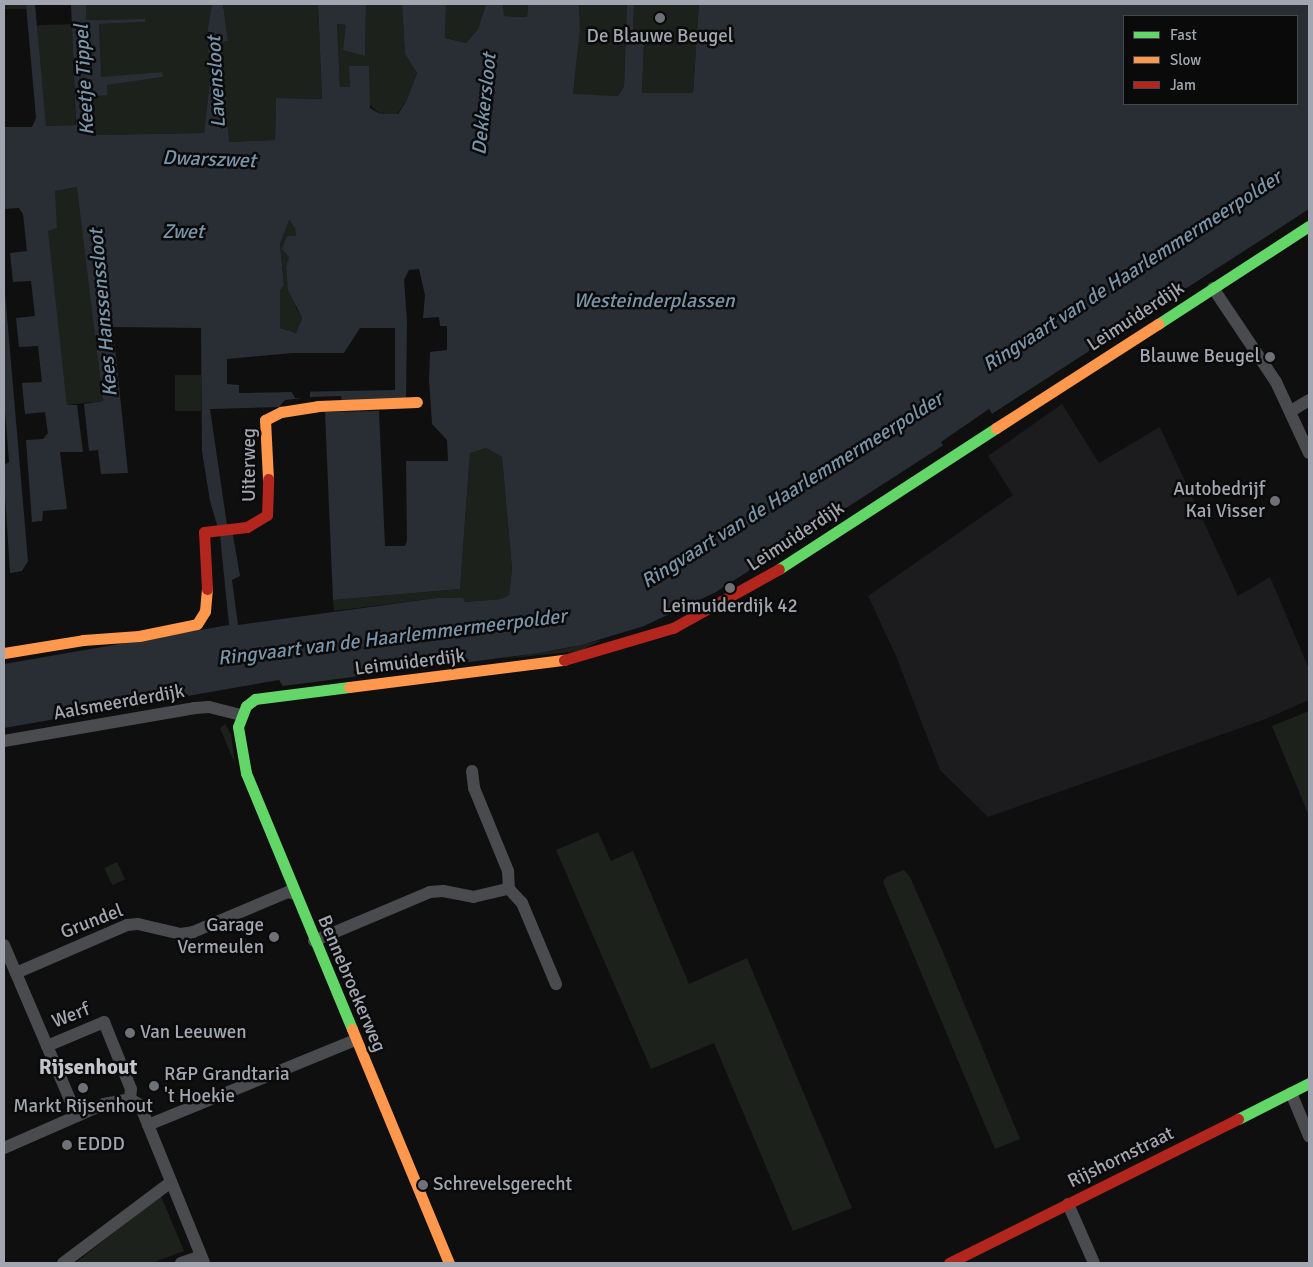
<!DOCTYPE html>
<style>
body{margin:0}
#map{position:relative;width:1313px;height:1267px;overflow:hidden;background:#0f0f10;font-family:Signika,sans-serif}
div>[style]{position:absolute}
.built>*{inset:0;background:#1c1c1e}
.green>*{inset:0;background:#1c211c;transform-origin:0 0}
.water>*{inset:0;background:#282e34}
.pier>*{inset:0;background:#0f0f10}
.street>*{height:12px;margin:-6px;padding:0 6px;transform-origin:6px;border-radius:6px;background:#4a4b4e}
.fast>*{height:11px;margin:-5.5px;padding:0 5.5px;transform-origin:5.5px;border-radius:5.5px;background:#63d668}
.slow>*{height:11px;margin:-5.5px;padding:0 5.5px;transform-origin:5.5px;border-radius:5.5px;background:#ff974d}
.jam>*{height:11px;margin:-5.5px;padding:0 5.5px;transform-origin:5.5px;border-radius:5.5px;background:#b3261e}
.dots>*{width:14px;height:14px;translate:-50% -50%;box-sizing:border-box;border:2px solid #0a0a0b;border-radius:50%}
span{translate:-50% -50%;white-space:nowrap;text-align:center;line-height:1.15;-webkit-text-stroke:5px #0a0a0b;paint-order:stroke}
.poi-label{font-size:19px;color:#a1a6b0}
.right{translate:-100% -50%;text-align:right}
.left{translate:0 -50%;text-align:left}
.street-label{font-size:19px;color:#a1a6b0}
.water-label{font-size:20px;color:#7a94aa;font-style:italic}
.quarter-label{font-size:21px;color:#c2c5cd;font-weight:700}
.frame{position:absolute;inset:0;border:5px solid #a1a6b0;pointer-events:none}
.legend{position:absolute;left:1123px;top:15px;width:175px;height:90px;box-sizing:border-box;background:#0a0a0b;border:1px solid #46484d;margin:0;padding:6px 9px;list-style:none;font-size:15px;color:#a1a6b0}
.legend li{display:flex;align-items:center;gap:10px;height:25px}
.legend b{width:25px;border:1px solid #46484d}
</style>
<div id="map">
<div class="built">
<div style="clip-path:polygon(1062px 404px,1099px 463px,1160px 427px,1238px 596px,1270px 577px,1309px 669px,1309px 700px,1263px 720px,988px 817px,940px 770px,896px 656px,868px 596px,1013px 495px,988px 456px)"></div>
</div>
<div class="green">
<div style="left:4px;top:4px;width:22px;height:5px"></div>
<div style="clip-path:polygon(86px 4px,212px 4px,207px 33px,210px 80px,204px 133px,98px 135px,91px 133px,87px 97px,106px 85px,162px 77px,162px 72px,100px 78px,99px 24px,144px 22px,144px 19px,86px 20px)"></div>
<div style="clip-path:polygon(223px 4px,318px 4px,322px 99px,276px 98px,275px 140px,229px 142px,227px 139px,222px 42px,228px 41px)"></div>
<div style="clip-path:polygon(366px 4px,402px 4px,405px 54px,417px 73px,406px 102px,397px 114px,380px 114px,350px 87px,340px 87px,337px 24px,346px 25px,365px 55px)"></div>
<div style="clip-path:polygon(446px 4px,486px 4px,478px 29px,466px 43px,445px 38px)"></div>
<div style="clip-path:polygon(503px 4px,528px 4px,527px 17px,504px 16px)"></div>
<div style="clip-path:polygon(579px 4px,627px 4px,624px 87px,618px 96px,573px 95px,580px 31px)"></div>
<div style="clip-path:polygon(634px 4px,699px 4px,693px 93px,642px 93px,644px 42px,633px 34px)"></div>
<div style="left:72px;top:24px;width:101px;height:35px;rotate:88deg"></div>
<div style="clip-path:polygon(78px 187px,103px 401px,67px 405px,47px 231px,57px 228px,54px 191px)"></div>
<div style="clip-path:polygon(288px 220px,296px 228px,297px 236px,286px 266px,296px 308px,302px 318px,296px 333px,280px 328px,280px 291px,284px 285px,280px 244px)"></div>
<div style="left:175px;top:375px;width:26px;height:36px"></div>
<div style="clip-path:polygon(486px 448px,502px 457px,512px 569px,509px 595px,501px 599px,465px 602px,437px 598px,334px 611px,333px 600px,460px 589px,470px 453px)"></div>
<div style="clip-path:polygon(602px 640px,580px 651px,500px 659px,563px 649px)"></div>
<div style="clip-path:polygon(1309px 711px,1309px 816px,1272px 726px)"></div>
<div style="clip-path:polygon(225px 724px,231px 734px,235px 764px,220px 728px)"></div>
<div style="clip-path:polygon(598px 832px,611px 861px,633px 851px,689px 984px,747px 958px,852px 1208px,793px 1231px,714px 1043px,651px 1069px,556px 850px)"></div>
<div style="left:117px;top:862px;width:19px;height:14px;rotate:65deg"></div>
<div style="clip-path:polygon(904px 870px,910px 877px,942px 950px,1020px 1139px,995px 1149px,883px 882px,886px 877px)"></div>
<div style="clip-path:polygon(161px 1196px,184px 1251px,152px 1263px,75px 1263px)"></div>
</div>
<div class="water">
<div style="clip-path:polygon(evenodd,26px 4px,35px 4px,46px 126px,76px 125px,71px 4px,86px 4px,86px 20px,145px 19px,145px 22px,99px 24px,101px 77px,162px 72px,163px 77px,107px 85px,107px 95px,87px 97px,89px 128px,91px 133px,98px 135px,204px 133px,210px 80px,207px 33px,212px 4px,223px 4px,228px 41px,222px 42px,229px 142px,275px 140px,276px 98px,322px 99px,318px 4px,366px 4px,365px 56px,343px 50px,346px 25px,337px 24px,340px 87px,350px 87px,349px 66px,369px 66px,370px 108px,380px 114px,398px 114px,406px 102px,417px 73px,405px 54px,402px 4px,446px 4px,445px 38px,466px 43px,478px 29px,486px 4px,503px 4px,504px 16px,522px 17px,527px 17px,528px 4px,579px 4px,580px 31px,573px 94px,618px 96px,624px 87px,627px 4px,634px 4px,633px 34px,644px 41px,642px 93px,693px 93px,699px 4px,1309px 4px,1309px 209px,716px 592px,644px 626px,581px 645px,539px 653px,283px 686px,279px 680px,4px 728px,4px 664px,229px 625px,220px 535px,210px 501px,202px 451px,201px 328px,113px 327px,128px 473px,101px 474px,98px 450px,89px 451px,84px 404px,103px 401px,77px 187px,55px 191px,57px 228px,48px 231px,67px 405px,77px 405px,83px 452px,60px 452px,67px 509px,43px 511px,42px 521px,32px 522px,26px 440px,43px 439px,48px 433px,45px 412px,25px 414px,22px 383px,42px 382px,38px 346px,19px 347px,16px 318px,35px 316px,31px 281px,13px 282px,10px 253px,27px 251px,23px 214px,19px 208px,4px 209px,4px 127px,32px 127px,36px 118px,26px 4px,1124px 16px,1297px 16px,1297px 104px,1124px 104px,1124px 16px,26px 4px,289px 220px,295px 228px,296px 236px,287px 236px,282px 249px,289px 257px,286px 266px,288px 290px,302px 318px,296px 333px,280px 328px,280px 291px,284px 285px,280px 244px,289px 220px,26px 4px,419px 269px,425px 295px,423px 318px,439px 317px,440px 326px,447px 326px,447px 350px,430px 352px,429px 380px,432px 424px,447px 440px,448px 461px,406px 461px,407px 541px,405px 546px,385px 546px,379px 411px,325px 412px,333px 600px,460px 589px,470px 453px,486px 448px,502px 457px,512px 569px,509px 595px,501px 599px,465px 602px,463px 598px,437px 598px,238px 625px,232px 580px,240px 576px,233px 535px,227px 525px,210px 409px,279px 407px,285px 400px,312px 397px,341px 396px,342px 402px,406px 400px,407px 321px,404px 280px,409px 270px,419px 269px,26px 4px,360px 328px,395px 328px,395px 390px,245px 393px,239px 393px,239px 385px,227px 384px,227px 359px,293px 353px,344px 353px,360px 328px)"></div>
<div style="clip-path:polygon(4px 281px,28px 561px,22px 571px,10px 573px,4px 479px,4px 465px,9px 462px,4px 398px)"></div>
</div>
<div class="pier">
<div style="clip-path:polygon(291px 391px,310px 391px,310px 398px,295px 398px)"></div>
<div style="clip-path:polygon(989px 409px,994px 417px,945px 449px,941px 442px)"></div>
</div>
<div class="street">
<div style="left:1213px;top:288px;width:113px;rotate:56.2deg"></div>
<div style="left:1276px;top:382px;width:78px;rotate:65.1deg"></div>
<div style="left:1291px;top:411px;width:21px;rotate:-31deg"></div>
<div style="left:4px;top:741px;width:194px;rotate:-9.8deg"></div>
<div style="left:195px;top:708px;width:14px;rotate:-4deg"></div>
<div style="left:209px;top:707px;width:33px;rotate:14deg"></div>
<div style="left:472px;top:771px;width:17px;rotate:83deg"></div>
<div style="left:474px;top:788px;width:90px;rotate:67.7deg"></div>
<div style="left:508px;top:871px;width:18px;rotate:87deg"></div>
<div style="left:509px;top:889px;width:19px;rotate:47deg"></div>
<div style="left:522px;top:903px;width:88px;rotate:67.2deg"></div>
<div style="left:314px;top:941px;width:126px;rotate:-22.9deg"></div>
<div style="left:430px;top:892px;width:13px;rotate:-4deg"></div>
<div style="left:443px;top:891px;width:31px;rotate:11deg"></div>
<div style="left:473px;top:897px;width:37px;rotate:-13deg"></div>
<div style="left:4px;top:945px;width:186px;rotate:66.9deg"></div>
<div style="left:16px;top:973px;width:121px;rotate:-23.4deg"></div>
<div style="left:127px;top:925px;width:11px;rotate:-5deg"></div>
<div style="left:138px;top:924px;width:44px;rotate:13.1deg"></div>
<div style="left:181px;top:934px;width:12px;rotate:-9deg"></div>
<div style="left:193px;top:932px;width:103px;rotate:-22.8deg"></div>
<div style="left:288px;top:892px;width:7px;rotate:16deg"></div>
<div style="left:47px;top:1046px;width:62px;rotate:-22.8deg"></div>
<div style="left:104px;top:1022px;width:72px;rotate:68.1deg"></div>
<div style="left:131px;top:1089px;width:10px;rotate:96deg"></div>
<div style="left:1291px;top:1093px;width:47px;rotate:67.3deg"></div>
<div style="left:130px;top:1099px;width:12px;rotate:31deg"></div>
<div style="left:140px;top:1105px;width:170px;rotate:67.9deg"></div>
<div style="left:148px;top:1125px;width:224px;rotate:-22.3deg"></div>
<div style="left:4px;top:1148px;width:109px;rotate:-23.7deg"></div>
<div style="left:104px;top:1104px;width:26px;rotate:-11deg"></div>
<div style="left:1068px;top:1204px;width:64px;rotate:66.2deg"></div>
<div style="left:63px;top:1263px;width:135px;rotate:-36.9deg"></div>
<div style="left:181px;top:1263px;width:21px;rotate:-19deg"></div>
</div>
<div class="fast">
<div style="left:1158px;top:324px;width:180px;rotate:-33deg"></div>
<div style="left:779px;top:569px;width:259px;rotate:-33deg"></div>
<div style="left:349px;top:687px;width:95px;rotate:172.7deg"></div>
<div style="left:255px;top:699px;width:11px;rotate:142deg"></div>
<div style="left:246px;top:706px;width:22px;rotate:111deg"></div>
<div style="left:238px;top:727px;width:47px;rotate:80.1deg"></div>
<div style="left:246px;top:773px;width:277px;rotate:67.5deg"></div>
<div style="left:1238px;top:1119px;width:80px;rotate:-26.9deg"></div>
</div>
<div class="slow">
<div style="left:996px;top:428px;width:193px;rotate:-32.7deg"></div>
<div style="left:268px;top:479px;width:59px;rotate:-92.9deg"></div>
<div style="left:265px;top:420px;width:18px;rotate:-27deg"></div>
<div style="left:281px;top:412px;width:37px;rotate:-9deg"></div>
<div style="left:318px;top:406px;width:99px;rotate:-2.3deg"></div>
<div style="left:4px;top:653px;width:80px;rotate:-9.3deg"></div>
<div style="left:83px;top:640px;width:56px;rotate:-4.1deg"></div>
<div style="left:139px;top:636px;width:59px;rotate:-11.7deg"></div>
<div style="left:197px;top:624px;width:15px;rotate:-58deg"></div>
<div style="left:205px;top:611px;width:22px;rotate:-85deg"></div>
<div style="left:349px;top:687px;width:217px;rotate:-7.2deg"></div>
<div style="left:352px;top:1029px;width:253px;rotate:67.5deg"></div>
</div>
<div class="jam">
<div style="left:207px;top:589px;width:57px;rotate:-93deg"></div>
<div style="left:204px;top:532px;width:43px;rotate:-6.6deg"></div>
<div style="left:247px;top:527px;width:23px;rotate:-31deg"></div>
<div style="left:267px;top:515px;width:36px;rotate:-88deg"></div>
<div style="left:564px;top:660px;width:114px;rotate:-16.4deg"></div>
<div style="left:673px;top:628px;width:121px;rotate:-29.1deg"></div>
<div style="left:949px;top:1263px;width:323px;rotate:-26.5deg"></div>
</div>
<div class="dots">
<div style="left:660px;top:18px;background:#6e7178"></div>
<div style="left:1270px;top:357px;background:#6e7178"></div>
<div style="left:1275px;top:501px;background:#6e7178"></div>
<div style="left:730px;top:588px;background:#6e7178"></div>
<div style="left:274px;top:937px;background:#6e7178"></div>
<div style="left:130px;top:1033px;background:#6e7178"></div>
<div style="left:154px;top:1086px;background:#6e7178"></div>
<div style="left:83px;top:1088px;background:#6e7178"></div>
<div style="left:67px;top:1145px;background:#6e7178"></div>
<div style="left:423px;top:1185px;background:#6e7178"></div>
</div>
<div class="poi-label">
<span style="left:660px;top:37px">De Blauwe Beugel</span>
<span class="right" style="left:1260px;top:357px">Blauwe Beugel</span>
<span class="right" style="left:1265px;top:501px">Autobedrijf<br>Kai Visser</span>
<span style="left:730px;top:607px">Leimuiderdijk 42</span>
<span class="right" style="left:264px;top:937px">Garage<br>Vermeulen</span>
<span class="left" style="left:140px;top:1033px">Van Leeuwen</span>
<span class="left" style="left:164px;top:1086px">R&amp;P Grandtaria<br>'t Hoekie</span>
<span style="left:83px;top:1107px">Markt Rijsenhout</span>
<span class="left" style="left:77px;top:1145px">EDDD</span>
<span class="left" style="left:433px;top:1185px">Schrevelsgerecht</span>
</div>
<div class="street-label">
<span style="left:1136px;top:317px;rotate:-33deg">Leimuiderdijk</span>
<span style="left:250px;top:465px;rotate:-90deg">Uiterweg</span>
<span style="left:796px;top:537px;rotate:-33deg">Leimuiderdijk</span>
<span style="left:410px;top:663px;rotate:-7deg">Leimuiderdijk</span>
<span style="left:119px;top:703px;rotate:-10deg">Aalsmeerderdijk</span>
<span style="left:92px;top:922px;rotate:-21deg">Grundel</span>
<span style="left:351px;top:984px;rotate:67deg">Bennebroekerweg</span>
<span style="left:71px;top:1016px;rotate:-21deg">Werf</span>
<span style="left:1121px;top:1158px;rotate:-26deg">Rijshornstraat</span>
</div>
<div class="water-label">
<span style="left:84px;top:80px;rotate:-93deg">Keetje Tippel</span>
<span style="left:216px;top:82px;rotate:-93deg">Lavensloot</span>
<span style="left:484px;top:104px;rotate:-84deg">Dekkersloot</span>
<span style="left:209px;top:159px;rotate:2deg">Dwarszwet</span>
<span style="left:183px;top:231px">Zwet</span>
<span style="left:1132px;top:271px;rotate:-33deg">Ringvaart van de Haarlemmermeerpolder</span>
<span style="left:654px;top:300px">Westeinderplassen</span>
<span style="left:103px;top:313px;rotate:-95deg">Kees Hanssenssloot</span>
<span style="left:792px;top:490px;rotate:-32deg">Ringvaart van de Haarlemmermeerpolder</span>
<span style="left:392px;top:637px;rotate:-7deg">Ringvaart van de Haarlemmermeerpolder</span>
</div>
<div class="quarter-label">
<span style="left:88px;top:1067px">Rijsenhout</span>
</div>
<div class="frame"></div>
<ul class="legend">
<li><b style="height:6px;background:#63d668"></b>Fast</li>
<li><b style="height:6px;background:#ff974d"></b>Slow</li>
<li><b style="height:6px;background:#b3261e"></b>Jam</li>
</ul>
</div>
